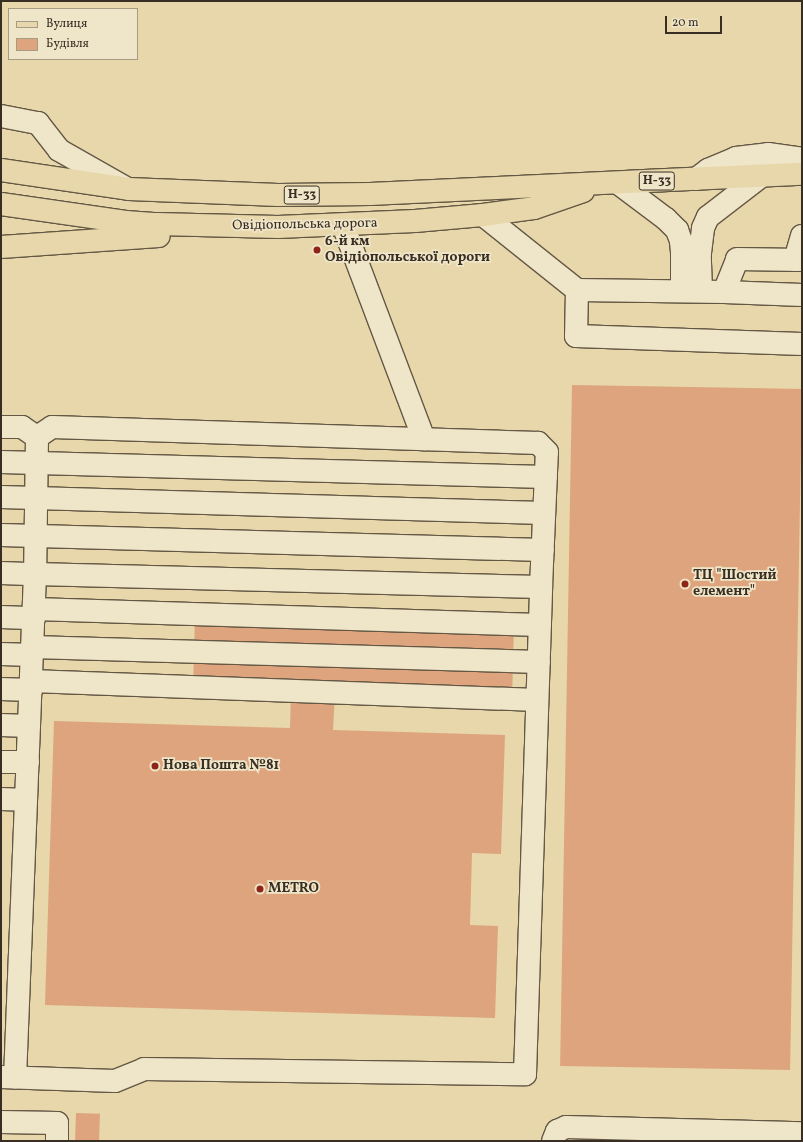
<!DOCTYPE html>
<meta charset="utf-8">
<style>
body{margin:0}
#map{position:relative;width:803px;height:1142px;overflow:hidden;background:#e7d7aa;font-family:Vollkorn,serif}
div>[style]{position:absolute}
.building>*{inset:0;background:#dea47e;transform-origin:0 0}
.roads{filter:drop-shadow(1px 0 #645845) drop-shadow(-1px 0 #645845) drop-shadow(0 1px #645845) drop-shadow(0 -1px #645845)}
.minor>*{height:22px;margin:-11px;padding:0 11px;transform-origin:11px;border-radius:11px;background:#efe5c8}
.major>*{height:22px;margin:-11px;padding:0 11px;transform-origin:11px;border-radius:11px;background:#e7d7aa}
.dots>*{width:11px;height:11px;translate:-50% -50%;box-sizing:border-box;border:2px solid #efe5c8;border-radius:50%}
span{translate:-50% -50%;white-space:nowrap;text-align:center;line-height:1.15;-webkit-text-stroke:3.5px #efe5c8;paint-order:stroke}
.shield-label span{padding:1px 3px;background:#efe5c8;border:1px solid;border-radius:3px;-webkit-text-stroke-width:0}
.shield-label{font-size:13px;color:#382e23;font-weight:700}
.street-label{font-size:14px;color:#382e23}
.poi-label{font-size:14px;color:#382e23;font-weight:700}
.left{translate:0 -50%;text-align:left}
.frame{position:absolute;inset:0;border:2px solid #382e23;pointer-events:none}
.legend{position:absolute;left:8px;top:8px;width:130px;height:52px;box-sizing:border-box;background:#efe5c8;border:1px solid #a69c86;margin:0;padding:5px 7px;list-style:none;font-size:12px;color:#382e23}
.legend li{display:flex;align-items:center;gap:8px;height:20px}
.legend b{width:20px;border:1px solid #a69c86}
.scale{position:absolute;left:665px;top:16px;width:57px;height:18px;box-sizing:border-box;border:2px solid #382e23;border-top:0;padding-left:5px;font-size:12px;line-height:14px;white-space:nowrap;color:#382e23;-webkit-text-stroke:3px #efe5c8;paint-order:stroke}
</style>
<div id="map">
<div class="building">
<div style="left:572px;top:385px;width:230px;height:681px;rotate:1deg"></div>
<div style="clip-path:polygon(195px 614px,514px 624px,512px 700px,335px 694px,333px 730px,505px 735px,501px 854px,472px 853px,470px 925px,498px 926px,495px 1018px,45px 1005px,54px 721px,290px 728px,291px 694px,193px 691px)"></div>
<div style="left:76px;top:1113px;width:24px;height:28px;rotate:2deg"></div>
</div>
<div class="roads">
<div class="minor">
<div style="left:1px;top:116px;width:38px;rotate:11deg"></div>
<div style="left:38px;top:123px;width:34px;rotate:52deg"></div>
<div style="left:59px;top:150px;width:77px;rotate:29.6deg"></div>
<div style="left:696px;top:179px;width:15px;rotate:-37deg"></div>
<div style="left:708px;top:170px;width:30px;rotate:-23deg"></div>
<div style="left:736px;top:158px;width:32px;rotate:-7deg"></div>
<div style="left:768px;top:154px;width:34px;rotate:8deg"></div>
<div style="left:618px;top:183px;width:60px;rotate:36.9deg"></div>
<div style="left:666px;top:219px;width:16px;rotate:45deg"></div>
<div style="left:677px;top:230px;width:12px;rotate:70deg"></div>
<div style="left:681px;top:241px;width:12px;rotate:85deg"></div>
<div style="left:682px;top:253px;width:38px;rotate:90deg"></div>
<div style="left:483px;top:215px;width:120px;rotate:38.6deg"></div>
<div style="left:577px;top:290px;width:147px;rotate:0.8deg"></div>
<div style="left:724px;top:292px;width:78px;rotate:2.2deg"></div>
<div style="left:343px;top:225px;width:229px;rotate:69.3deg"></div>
<div style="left:795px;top:260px;width:25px;rotate:-74deg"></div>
<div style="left:577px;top:290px;width:46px;rotate:91.2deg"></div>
<div style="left:576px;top:336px;width:226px;rotate:2deg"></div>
<div style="left:701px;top:291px;width:38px;rotate:-92deg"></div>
<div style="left:700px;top:253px;width:25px;rotate:-83deg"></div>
<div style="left:703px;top:228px;width:12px;rotate:-66deg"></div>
<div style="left:708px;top:217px;width:66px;rotate:-37.6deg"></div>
<div style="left:724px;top:292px;width:35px;rotate:-68deg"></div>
<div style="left:737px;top:259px;width:65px;rotate:0.9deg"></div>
<div style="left:1px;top:427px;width:21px"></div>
<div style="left:22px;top:427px;width:18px;rotate:34deg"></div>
<div style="left:1px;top:462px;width:545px;rotate:1.58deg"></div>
<div style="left:1px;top:497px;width:543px;rotate:1.69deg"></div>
<div style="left:1px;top:535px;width:542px;rotate:1.59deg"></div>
<div style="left:1px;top:573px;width:34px;rotate:2deg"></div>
<div style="left:35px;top:574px;width:506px;rotate:1.47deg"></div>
<div style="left:541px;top:587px;width:135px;rotate:-87.5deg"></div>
<div style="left:547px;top:452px;width:13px;rotate:-135deg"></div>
<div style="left:538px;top:443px;width:486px;rotate:-178.1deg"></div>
<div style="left:52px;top:427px;width:18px;rotate:146deg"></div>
<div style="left:37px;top:437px;width:137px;rotate:90.8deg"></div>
<div style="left:35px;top:574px;width:504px;rotate:92.27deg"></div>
<div style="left:34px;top:609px;width:506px;rotate:1.81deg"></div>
<div style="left:1px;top:617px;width:33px;rotate:2deg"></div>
<div style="left:32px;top:647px;width:507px;rotate:1.69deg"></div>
<div style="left:1px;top:654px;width:31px;rotate:2deg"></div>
<div style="left:31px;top:681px;width:506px;rotate:2.15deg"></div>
<div style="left:1px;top:689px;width:30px;rotate:2deg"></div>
<div style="left:1px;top:725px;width:28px;rotate:2deg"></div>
<div style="left:1px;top:762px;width:27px"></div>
<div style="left:1px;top:799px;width:25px;rotate:2deg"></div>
<div style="left:1px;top:1077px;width:114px;rotate:2deg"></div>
<div style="left:115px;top:1081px;width:31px;rotate:-22deg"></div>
<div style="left:144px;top:1069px;width:381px;rotate:0.8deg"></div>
<div style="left:525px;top:1074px;width:487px;rotate:-88.1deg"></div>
<div style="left:1px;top:1122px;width:56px;rotate:1deg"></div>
<div style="left:57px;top:1123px;width:18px;rotate:90deg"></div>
<div style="left:553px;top:1141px;width:11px;rotate:-68deg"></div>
<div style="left:557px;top:1131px;width:10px;rotate:-24deg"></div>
<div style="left:566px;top:1127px;width:236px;rotate:1.5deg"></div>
</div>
<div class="major">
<div style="left:1px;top:170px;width:129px;rotate:8.4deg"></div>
<div style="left:129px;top:189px;width:149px;rotate:2.3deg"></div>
<div style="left:278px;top:195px;width:92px;rotate:-0.6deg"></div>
<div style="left:370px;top:194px;width:432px;rotate:-2.7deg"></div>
<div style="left:1px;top:204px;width:126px;rotate:8.2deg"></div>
<div style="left:126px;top:222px;width:31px;rotate:4deg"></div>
<div style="left:157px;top:224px;width:121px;rotate:1.4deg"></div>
<div style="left:278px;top:227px;width:137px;rotate:-2.5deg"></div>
<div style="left:415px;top:221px;width:68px;rotate:-5deg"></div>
<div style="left:483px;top:215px;width:51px;rotate:-7.8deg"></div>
<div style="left:534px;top:208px;width:52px;rotate:-19.1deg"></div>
<div style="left:1px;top:247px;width:158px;rotate:-4deg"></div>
</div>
</div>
<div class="dots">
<div style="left:317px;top:250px;background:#8f2418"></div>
<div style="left:685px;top:584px;background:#8f2418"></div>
<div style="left:155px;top:766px;background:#8f2418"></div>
<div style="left:260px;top:889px;background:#8f2418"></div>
</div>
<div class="shield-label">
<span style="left:657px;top:181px">Н-33</span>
<span style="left:302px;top:195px">Н-33</span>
</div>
<div class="street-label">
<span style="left:305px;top:225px;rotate:-1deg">Овідіопольська дорога</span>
</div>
<div class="poi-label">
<span class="left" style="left:325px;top:250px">6-й км<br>Овідіопольської дороги</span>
<span class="left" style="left:693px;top:584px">ТЦ "Шостий<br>елемент"</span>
<span class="left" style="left:163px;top:766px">Нова Пошта №81</span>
<span class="left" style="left:268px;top:889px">METRO</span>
</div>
<div class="frame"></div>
<ul class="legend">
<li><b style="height:5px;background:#e7d7aa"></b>Вулиця</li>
<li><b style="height:11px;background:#dea47e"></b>Будівля</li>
</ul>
<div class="scale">20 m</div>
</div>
